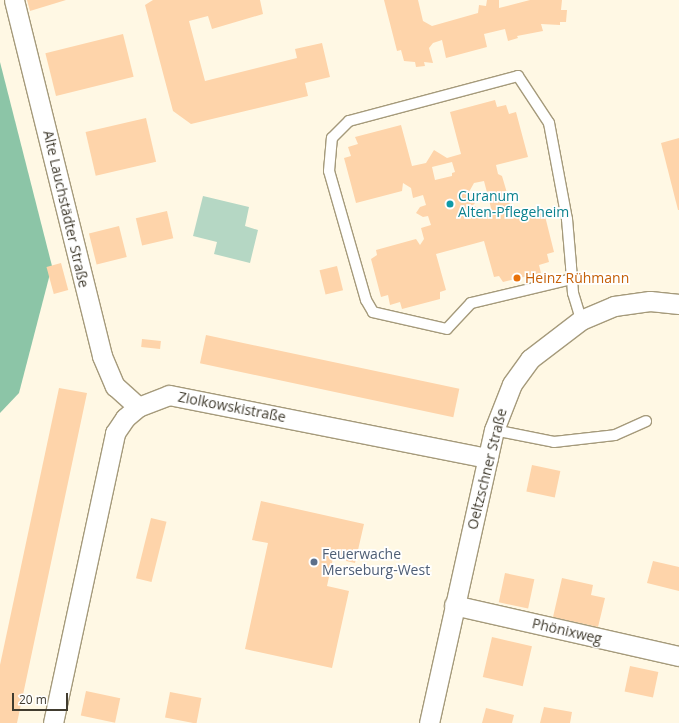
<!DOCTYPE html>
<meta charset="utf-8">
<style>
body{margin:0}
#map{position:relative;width:679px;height:723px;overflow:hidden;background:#fff8e4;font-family:"Open Sans",sans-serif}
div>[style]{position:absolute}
.green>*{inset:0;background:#b5d7c4}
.forest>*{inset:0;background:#8cc5a7}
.building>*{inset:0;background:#fed4aa;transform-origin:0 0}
.roads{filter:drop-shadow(1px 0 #a59a7b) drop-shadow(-1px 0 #a59a7b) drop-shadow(0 1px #a59a7b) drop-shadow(0 -1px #a59a7b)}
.service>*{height:10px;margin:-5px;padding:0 5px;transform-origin:5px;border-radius:5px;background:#fff}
.minor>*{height:19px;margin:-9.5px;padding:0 9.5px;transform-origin:9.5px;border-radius:9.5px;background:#fff}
.dots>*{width:11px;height:11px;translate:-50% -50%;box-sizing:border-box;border:2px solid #fff;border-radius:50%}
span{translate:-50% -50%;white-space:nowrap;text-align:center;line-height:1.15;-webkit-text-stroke:3.5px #fff;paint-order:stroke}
.culture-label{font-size:14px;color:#0d838f}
.left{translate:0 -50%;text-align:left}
.street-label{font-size:14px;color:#413c2f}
.food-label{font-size:14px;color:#c56008}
.service-label{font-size:14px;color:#4e5e75}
.scale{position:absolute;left:12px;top:693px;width:56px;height:18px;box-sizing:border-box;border:2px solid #413c2f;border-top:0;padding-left:5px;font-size:12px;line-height:14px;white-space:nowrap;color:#413c2f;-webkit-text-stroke:3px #fff;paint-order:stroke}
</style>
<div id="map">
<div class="green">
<div style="clip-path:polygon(203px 196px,249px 207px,245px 226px,258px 230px,250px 263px,214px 254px,217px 242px,193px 236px)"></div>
</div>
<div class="forest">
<div style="clip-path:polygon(0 62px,52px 266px,19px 393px,0 413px)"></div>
</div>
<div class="building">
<div style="clip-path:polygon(27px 0,66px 0,30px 11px)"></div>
<div style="clip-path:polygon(153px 0,260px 0,263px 14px,212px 29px,208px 16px,189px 21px,205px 81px,297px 58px,295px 49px,322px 43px,330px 77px,305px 83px,308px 96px,191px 124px,173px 111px,145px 5px)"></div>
<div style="clip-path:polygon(384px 0,418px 0,423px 21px,432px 26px,478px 13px,479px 5px,486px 6px,487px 0,499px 0,499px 8px,530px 0,562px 0,561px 10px,567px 10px,566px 22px,560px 22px,560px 25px,541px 24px,543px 31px,517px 36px,518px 38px,508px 41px,505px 29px,484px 34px,487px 47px,446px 58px,442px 40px,433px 43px,429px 48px,433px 63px,424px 62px,425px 66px,416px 67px,415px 62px,404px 61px,401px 50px,397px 51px)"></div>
<div style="left:123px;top:34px;width:44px;height:80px;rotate:76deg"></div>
<div style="clip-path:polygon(evenodd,495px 100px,497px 107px,506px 105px,509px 114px,516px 112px,528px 157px,496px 165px,498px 174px,502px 176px,510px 203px,507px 207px,509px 215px,534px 208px,539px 214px,544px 212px,554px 252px,547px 254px,549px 262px,539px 265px,541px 273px,503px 282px,499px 276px,494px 277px,484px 241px,436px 254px,446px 290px,440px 292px,440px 299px,402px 309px,400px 302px,390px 305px,388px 295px,381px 297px,371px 259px,377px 255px,376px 250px,416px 239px,420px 245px,424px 239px,421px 228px,431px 225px,428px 216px,423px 217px,416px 213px,420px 207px,426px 205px,423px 195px,413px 198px,411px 188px,403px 183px,402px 191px,356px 203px,344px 158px,351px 156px,348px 147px,358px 144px,355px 137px,401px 125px,412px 166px,426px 163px,434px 150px,447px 158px,461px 154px,450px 112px,495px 100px,452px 162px,455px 172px,452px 173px,452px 176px,435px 180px,432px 167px,452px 162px,495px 100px,484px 181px,491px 208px,481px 210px,473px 205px,476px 202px,474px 194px,469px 192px,474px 183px,484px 181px)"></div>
<div style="left:146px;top:118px;width:45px;height:62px;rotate:77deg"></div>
<div style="clip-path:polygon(679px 138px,679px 210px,678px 210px,661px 143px)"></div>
<div style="left:167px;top:211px;width:28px;height:32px;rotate:77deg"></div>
<div style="left:119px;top:226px;width:32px;height:31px;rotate:76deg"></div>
<div style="left:61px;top:263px;width:28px;height:15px;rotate:75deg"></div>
<div style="left:337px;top:266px;width:25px;height:18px;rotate:76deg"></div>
<div style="left:206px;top:335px;width:259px;height:29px;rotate:12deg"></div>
<div style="left:142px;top:339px;width:19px;height:8px;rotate:6deg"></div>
<div style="clip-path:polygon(59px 388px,87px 393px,17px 723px,0 723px,0 665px)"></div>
<div style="left:532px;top:465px;width:29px;height:27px;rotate:12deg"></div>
<div style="clip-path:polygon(261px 501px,364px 524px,355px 563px,333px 558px,327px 586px,349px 591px,332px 668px,245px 649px,268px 543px,252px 540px)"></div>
<div style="left:151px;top:518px;width:16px;height:62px;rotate:14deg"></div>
<div style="clip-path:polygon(653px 561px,679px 567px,679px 591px,647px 583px)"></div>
<div style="left:505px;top:573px;width:30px;height:30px;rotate:12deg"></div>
<div style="clip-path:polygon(562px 578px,593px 585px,591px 595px,605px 598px,598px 627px,553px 617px)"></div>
<div style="left:492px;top:637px;width:41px;height:41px;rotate:13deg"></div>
<div style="left:630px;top:666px;width:29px;height:26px;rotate:12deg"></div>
<div style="left:86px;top:691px;width:35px;height:25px;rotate:12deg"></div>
<div style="left:170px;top:692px;width:32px;height:26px;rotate:11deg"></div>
<div style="clip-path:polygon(544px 707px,572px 712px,570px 723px,540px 723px)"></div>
<div style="clip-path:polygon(486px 708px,514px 715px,512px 723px,482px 723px)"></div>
</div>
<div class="roads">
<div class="service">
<div style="left:572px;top:279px;width:104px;rotate:166.6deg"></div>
<div style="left:471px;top:303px;width:35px;rotate:133deg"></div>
<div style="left:447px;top:329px;width:76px;rotate:-167.1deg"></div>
<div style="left:373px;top:312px;width:14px;rotate:-120deg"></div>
<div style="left:366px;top:300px;width:134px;rotate:-106deg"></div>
<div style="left:329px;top:171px;width:33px;rotate:-85deg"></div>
<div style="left:332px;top:138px;width:24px;rotate:-45deg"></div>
<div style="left:349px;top:121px;width:175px;rotate:-14.9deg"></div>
<div style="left:518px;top:76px;width:56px;rotate:56.6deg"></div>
<div style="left:549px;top:123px;width:98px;rotate:79.4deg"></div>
<div style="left:567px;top:219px;width:47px;rotate:85.1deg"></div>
<div style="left:571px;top:266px;width:13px;rotate:86deg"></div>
<div style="left:572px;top:279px;width:14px;rotate:86deg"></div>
<div style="left:573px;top:293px;width:28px;rotate:73deg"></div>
<div style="left:494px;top:430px;width:61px;rotate:11.3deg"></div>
<div style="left:554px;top:442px;width:61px;rotate:-6.5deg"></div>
<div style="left:615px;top:435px;width:34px;rotate:-24deg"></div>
</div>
<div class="minor">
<div style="left:14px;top:0;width:367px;rotate:76.1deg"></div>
<div style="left:102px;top:356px;width:33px;rotate:67deg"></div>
<div style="left:115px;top:386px;width:31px;rotate:42deg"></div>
<div style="left:454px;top:605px;width:231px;rotate:12.8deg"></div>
<div style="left:53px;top:723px;width:297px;rotate:-77.9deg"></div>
<div style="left:115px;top:433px;width:18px;rotate:-56deg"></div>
<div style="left:125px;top:418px;width:17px;rotate:-40deg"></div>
<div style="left:138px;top:407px;width:33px;rotate:-21deg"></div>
<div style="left:169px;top:395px;width:325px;rotate:11.2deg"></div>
<div style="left:429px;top:723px;width:300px;rotate:-77.5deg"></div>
<div style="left:494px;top:430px;width:49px;rotate:-68.6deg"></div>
<div style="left:512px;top:384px;width:31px;rotate:-54deg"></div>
<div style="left:530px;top:359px;width:64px;rotate:-37.4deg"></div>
<div style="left:581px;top:320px;width:36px;rotate:-23deg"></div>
<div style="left:614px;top:306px;width:36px;rotate:-8deg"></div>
<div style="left:650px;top:301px;width:29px;rotate:6deg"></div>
</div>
</div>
<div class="dots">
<div style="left:450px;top:204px;background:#0f9aa8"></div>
<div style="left:517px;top:278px;background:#e8710a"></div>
<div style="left:314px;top:562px;background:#5c6f8a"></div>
</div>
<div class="culture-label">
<span class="left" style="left:458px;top:204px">Curanum<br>Alten-Pflegeheim</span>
</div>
<div class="street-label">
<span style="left:66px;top:209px;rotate:77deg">Alte Lauchstädter Straße</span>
<span style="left:232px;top:407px;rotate:11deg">Ziolkowskistraße</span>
<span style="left:487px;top:469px;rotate:-76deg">Oeltzschner Straße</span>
<span style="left:567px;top:631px;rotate:13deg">Phönixweg</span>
</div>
<div class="food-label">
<span class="left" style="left:525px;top:278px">Heinz Rühmann</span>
</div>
<div class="service-label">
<span class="left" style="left:322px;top:562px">Feuerwache<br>Merseburg-West</span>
</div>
<div class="scale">20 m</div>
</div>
